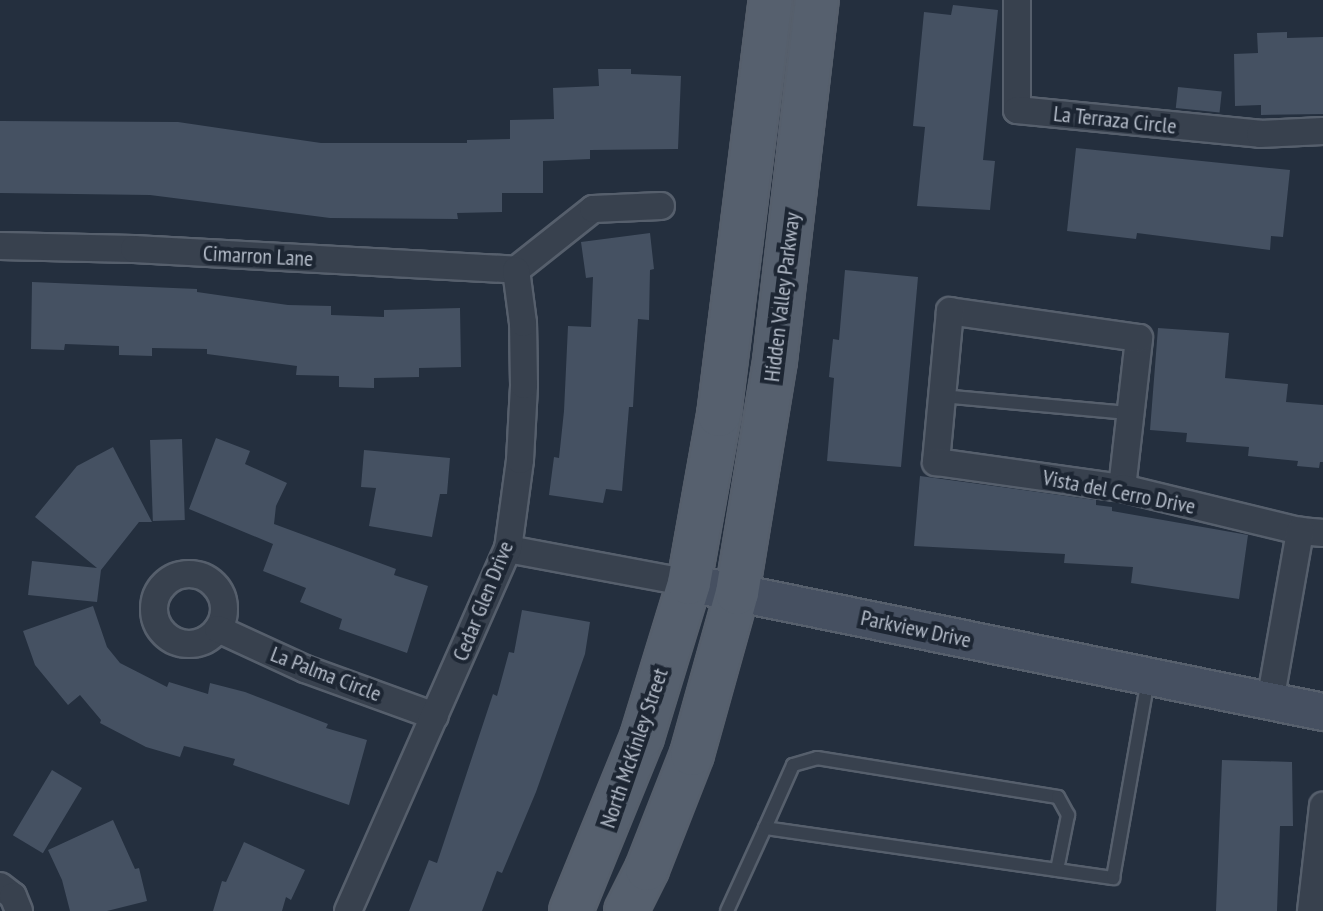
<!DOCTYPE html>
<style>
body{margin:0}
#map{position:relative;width:1323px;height:911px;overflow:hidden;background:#242f3e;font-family:"PT Sans Narrow",sans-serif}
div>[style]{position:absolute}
.building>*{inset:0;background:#455162;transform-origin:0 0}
.roads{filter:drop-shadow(2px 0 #565f6c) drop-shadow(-2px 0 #565f6c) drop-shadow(0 2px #565f6c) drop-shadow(0 -2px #565f6c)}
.lane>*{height:12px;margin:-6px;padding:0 6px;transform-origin:6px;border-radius:6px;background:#38414e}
.street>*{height:26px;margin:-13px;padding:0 13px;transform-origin:13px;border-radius:13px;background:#38414e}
.street>.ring{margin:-13px;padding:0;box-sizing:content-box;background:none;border:26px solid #38414e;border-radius:50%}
.secondary>*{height:36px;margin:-18px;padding:0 18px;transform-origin:18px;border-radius:18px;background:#465061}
.primary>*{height:42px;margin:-21px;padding:0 21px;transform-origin:21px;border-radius:21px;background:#56606e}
span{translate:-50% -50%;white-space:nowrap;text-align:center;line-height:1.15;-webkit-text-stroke:8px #1d2633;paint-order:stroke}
.street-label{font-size:22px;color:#b4bcc9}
</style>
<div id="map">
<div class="building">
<div style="clip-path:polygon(953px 5px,998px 10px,983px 160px,995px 161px,990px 210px,917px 206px,925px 127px,913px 126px,924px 12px,951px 15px)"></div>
<div style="clip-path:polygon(1287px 32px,1287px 38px,1323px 37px,1323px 114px,1261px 115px,1261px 105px,1235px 106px,1234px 54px,1258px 53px,1257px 33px)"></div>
<div style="clip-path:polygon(598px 69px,631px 69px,631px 74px,681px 76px,678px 149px,590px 150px,590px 159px,543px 161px,543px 193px,502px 193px,502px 212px,457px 213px,458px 219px,330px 218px,150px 195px,0 193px,0 121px,178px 122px,321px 143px,467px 143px,467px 140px,510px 139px,510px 120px,554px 119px,553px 88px,599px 86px)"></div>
<div style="left:1178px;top:87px;width:44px;height:21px;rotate:6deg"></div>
<div style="clip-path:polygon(1076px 148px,1290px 170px,1283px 237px,1271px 236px,1270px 250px,1137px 233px,1136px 239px,1067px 231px)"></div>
<div style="clip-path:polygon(650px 233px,654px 269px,650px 270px,649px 320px,638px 319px,633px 407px,629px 407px,622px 491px,606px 489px,603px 503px,549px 495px,554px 457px,559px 458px,564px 411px,568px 326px,591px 327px,593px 277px,586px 278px,581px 242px)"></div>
<div style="clip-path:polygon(845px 270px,918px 277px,901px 467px,827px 461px,834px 378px,829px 377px,833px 339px,839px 340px)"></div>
<div style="clip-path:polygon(32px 282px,197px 289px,197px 292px,288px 305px,331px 306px,331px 315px,384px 317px,384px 310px,460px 308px,461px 367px,419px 368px,419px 377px,374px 378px,374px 388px,339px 387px,339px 376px,296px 375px,297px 366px,207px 354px,207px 349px,152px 348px,152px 356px,119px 355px,119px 346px,65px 344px,64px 350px,31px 349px)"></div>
<div style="clip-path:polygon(1158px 328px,1229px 333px,1225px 378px,1288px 384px,1286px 402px,1323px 405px,1323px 462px,1320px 462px,1319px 468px,1297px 466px,1298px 461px,1248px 456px,1249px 447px,1186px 442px,1187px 433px,1150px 430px)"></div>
<div style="clip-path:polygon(216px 438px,250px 451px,245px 464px,287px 483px,276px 506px,274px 524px,396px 569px,394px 575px,428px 586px,407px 653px,339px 629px,342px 619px,300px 602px,306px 588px,263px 571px,273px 544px,189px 509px)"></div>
<div style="left:182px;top:439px;width:81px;height:32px;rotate:88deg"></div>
<div style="clip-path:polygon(113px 447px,152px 522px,139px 522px,101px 570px,97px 602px,28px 595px,32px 561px,97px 568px,35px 517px,77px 466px)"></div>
<div style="clip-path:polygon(364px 450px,450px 458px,447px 494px,440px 494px,432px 537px,369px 526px,376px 488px,361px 487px)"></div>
<div style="clip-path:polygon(920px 476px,1096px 500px,1096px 505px,1112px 507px,1112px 511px,1248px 535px,1239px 599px,1131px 583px,1133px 567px,1064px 563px,1065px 554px,914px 546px)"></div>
<div style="clip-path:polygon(93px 606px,107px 647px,120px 663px,167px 687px,169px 682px,208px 694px,210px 683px,245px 692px,328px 724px,326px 728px,367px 740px,349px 805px,233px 765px,235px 759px,184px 746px,180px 757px,146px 747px,100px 723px,101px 720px,80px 695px,68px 705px,35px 665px,23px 631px)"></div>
<div style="clip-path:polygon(522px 610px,590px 622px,585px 654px,536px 792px,502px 873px,497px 871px,482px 911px,409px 911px,429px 860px,437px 863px,493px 694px,497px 696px,509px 652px,514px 653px)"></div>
<div style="clip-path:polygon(1222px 760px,1292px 762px,1293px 826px,1280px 826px,1277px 911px,1216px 911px)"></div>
<div style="left:52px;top:770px;width:35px;height:76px;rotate:31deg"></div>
<div style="clip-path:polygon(113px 820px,135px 869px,139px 868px,147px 901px,107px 911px,70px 911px,62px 880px,48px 850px)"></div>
<div style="clip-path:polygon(244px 842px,305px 870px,291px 900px,286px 897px,282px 911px,213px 911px,222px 881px,226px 882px)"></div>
</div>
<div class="roads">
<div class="lane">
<div style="left:942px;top:396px;width:189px;rotate:5.2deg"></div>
<div style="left:765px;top:828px;width:69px;rotate:-66deg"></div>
<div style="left:793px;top:765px;width:25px;rotate:-16deg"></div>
<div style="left:817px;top:758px;width:244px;rotate:9.2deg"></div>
<div style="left:1058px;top:797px;width:21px;rotate:61deg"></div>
<div style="left:1068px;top:815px;width:56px;rotate:101.3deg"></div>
<div style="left:727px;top:911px;width:91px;rotate:-65.4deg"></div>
<div style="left:765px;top:828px;width:352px;rotate:8.2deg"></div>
<div style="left:1113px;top:878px;width:201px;rotate:-80deg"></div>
</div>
<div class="street">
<div style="left:1017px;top:0;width:110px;rotate:90deg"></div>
<div style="left:1017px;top:110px;width:244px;rotate:5.6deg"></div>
<div style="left:1260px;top:134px;width:63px;rotate:-2.7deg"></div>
<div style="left:0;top:246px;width:134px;rotate:1.3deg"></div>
<div style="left:134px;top:249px;width:383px;rotate:3.1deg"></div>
<div style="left:516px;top:270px;width:98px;rotate:-38.4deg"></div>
<div style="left:593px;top:209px;width:68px;rotate:-2.5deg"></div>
<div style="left:1122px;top:488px;width:151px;rotate:-83.5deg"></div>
<div style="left:1139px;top:338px;width:191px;rotate:-171.9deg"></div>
<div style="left:950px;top:311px;width:152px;rotate:95.3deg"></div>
<div style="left:936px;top:462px;width:188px;rotate:8deg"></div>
<div style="left:1122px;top:488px;width:183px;rotate:13.6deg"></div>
<div style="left:1300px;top:531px;width:23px;rotate:5deg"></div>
<div style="left:508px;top:549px;width:184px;rotate:10.6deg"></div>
<div class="ring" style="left:154px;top:574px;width:44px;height:44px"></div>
<div style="left:218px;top:629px;width:96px;rotate:24.7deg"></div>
<div style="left:305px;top:669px;width:138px;rotate:19.9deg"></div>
<div style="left:1270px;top:702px;width:174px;rotate:-80deg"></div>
<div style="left:0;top:886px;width:16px;rotate:38deg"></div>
<div style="left:13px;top:896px;width:16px;rotate:68deg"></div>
<div style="left:348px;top:911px;width:396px;rotate:-66.2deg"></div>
<div style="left:508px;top:549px;width:90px;rotate:-82.3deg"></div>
<div style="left:520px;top:460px;width:75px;rotate:-86.9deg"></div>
<div style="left:524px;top:385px;width:62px;rotate:-90.9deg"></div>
<div style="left:523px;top:323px;width:53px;rotate:-97.5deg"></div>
<div style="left:1311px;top:911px;width:106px;rotate:-83.5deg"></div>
</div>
<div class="secondary">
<div style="left:689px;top:583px;width:647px;rotate:11.5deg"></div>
</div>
<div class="primary">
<div style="left:571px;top:911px;width:188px;rotate:-67.8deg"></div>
<div style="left:642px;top:737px;width:161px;rotate:-73deg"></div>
<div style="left:689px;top:583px;width:171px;rotate:-79.9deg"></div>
<div style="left:719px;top:415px;width:418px;rotate:-82.9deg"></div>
<div style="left:626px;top:911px;width:47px;rotate:-63.4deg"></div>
<div style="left:647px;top:869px;width:123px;rotate:-68.6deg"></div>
<div style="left:692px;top:754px;width:167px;rotate:-74.4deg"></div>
<div style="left:737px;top:593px;width:235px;rotate:-80.7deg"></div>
<div style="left:775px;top:361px;width:363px;rotate:-83.4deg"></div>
</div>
</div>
<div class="street-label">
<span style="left:1115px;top:120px;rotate:6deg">La Terraza Circle</span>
<span style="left:258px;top:256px;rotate:3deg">Cimarron Lane</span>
<span style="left:782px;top:297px;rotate:-83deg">Hidden Valley Parkway</span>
<span style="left:1119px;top:492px;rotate:11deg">Vista del Cerro Drive</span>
<span style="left:483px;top:601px;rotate:-68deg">Cedar Glen Drive</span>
<span style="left:916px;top:629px;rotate:12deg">Parkview Drive</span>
<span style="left:326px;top:674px;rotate:21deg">La Palma Circle</span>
<span style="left:634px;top:748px;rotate:-71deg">North McKinley Street</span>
</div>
</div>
